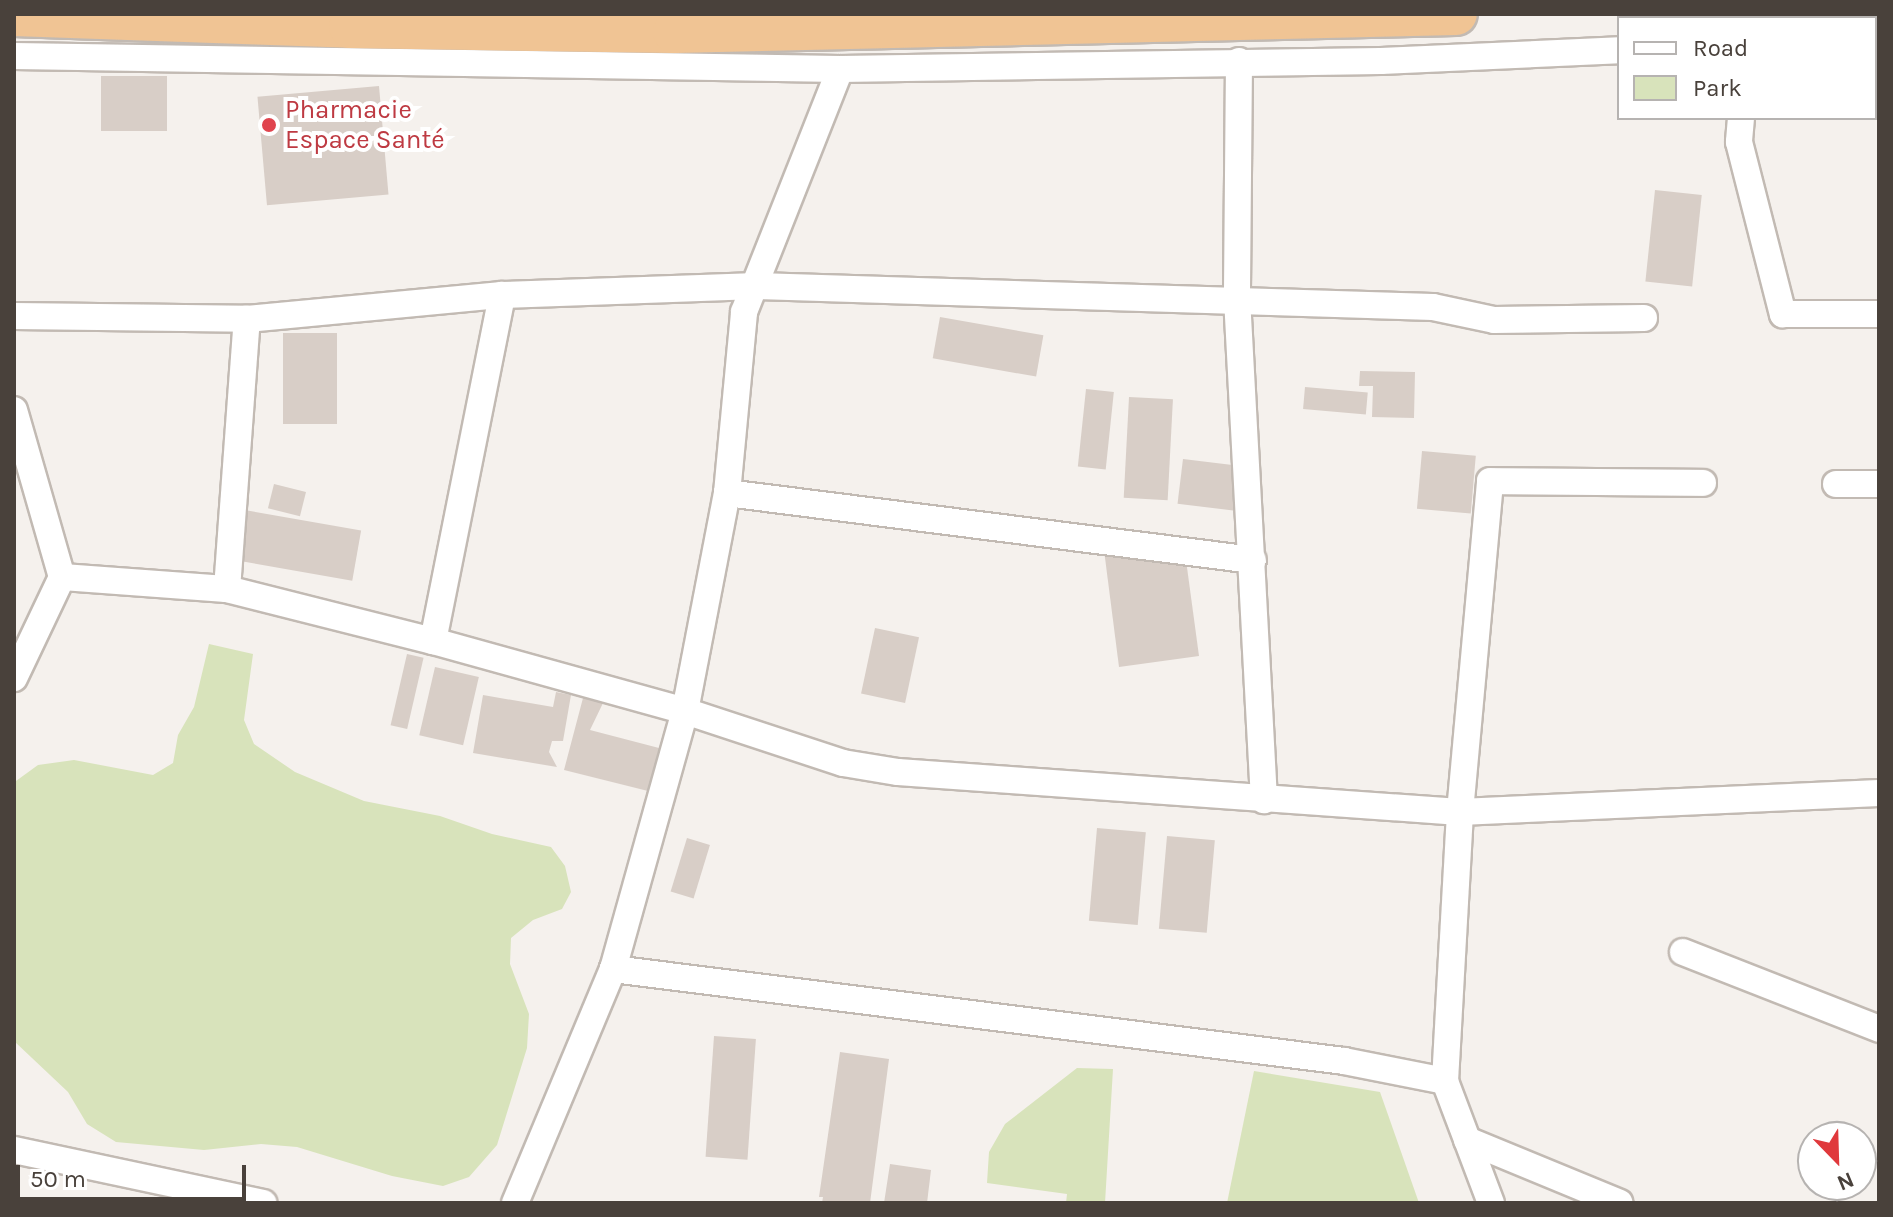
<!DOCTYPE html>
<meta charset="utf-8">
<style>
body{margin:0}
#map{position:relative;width:1893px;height:1217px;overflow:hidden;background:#f5f1ed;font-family:Karla,sans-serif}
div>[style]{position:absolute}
.green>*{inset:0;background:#d8e3bb}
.building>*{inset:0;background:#d8cec7;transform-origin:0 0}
.roads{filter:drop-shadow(2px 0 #c2bab3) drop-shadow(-2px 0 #c2bab3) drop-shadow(0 2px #c2bab3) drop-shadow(0 -2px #c2bab3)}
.minor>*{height:26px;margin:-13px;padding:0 13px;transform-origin:13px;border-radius:13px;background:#fff}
.trunk>*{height:42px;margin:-21px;padding:0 21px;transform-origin:21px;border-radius:21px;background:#f0c494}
.dots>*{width:22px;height:22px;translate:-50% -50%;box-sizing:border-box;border:4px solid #fff;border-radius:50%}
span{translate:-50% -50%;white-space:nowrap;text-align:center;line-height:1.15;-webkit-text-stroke:8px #fff;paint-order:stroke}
.health-label{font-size:26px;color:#be3a42}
.left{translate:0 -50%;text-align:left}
.frame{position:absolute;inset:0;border:16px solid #49413b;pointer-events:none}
.legend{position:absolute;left:1617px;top:16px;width:260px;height:104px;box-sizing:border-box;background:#fff;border:2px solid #b6b3b1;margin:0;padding:10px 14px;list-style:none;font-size:24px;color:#49413b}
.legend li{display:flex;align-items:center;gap:16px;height:40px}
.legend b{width:40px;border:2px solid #b6b3b1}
.north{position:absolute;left:1797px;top:1121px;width:80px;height:80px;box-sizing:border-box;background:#fff;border:2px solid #b6b3b1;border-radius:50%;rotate:157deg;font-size:22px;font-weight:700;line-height:32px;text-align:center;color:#49413b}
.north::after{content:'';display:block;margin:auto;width:28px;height:36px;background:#e0393c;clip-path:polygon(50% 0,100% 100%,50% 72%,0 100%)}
.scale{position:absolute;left:16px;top:1165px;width:230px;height:36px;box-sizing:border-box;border:4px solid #49413b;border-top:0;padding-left:10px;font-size:24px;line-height:28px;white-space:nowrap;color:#49413b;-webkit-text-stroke:6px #fff;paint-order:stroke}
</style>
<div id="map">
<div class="green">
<div style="clip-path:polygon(209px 644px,253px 654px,244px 720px,254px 744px,295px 772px,364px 801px,440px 816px,492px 834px,551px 847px,565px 866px,571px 892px,562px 909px,533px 920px,511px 938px,510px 964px,529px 1014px,527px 1048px,497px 1145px,469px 1177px,443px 1186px,392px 1176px,297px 1147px,261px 1144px,204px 1150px,116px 1142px,87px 1124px,68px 1092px,14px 1041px,16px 781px,38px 765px,74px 760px,153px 775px,173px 763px,178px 735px,194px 707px)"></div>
<div style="clip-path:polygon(1077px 1068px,1113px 1069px,1105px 1203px,1066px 1203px,1067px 1194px,987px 1183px,989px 1152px,1005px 1124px)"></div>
<div style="clip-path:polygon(1254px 1071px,1380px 1092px,1419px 1203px,1227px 1203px)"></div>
</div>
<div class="building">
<div style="left:167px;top:76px;width:55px;height:66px;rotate:90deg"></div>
<div style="left:379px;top:86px;width:109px;height:122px;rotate:85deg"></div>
<div style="left:1655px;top:190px;width:47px;height:92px;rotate:6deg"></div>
<div style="left:940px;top:317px;width:105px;height:42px;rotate:10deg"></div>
<div style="left:283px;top:333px;width:54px;height:91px"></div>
<div style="clip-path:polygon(1360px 371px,1415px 372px,1414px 418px,1372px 417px,1373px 386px,1359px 386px)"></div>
<div style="left:1305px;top:387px;width:63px;height:22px;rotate:5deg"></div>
<div style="left:1086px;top:389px;width:28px;height:78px;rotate:6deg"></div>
<div style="left:1129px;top:397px;width:44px;height:101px;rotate:3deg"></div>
<div style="left:1422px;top:451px;width:54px;height:58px;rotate:5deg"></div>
<div style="left:1183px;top:459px;width:56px;height:45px;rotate:7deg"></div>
<div style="left:274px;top:484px;width:33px;height:25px;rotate:14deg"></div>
<div style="left:239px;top:509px;width:124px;height:51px;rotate:10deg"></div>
<div style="clip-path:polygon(1104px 550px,1186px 560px,1199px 656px,1119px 667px)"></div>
<div style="left:875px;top:628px;width:45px;height:67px;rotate:12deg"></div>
<div style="left:407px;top:654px;width:17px;height:73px;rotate:13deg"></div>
<div style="left:435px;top:667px;width:45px;height:70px;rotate:13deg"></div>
<div style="clip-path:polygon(556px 692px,571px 695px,563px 741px,552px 741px,549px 752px,557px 767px,473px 753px,483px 695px,553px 707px)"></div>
<div style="clip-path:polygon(583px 698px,603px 703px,590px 730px,659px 748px,648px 791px,564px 770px)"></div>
<div style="left:1097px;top:828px;width:49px;height:93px;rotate:5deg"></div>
<div style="left:1167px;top:836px;width:48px;height:93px;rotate:5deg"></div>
<div style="left:687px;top:838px;width:24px;height:56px;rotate:17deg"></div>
<div style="left:714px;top:1036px;width:42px;height:121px;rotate:4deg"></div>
<div style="clip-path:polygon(840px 1052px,889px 1059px,870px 1203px,822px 1203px,823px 1197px,819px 1197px)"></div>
<div style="clip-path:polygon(890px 1164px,931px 1170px,927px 1203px,884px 1203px)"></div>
</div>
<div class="roads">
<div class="minor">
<div style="left:1875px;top:44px;width:4px;rotate:-14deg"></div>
<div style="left:14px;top:56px;width:826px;rotate:0.9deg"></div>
<div style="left:840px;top:69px;width:541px;rotate:-0.85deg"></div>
<div style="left:1381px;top:61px;width:238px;rotate:-2.6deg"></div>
<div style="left:1239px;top:61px;width:237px;rotate:90.5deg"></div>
<div style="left:1237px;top:298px;width:503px;rotate:86.92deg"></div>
<div style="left:1741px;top:118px;width:24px;rotate:95deg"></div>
<div style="left:1739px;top:142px;width:178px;rotate:75.7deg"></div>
<div style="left:1783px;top:314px;width:96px"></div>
<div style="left:14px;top:316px;width:233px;rotate:0.7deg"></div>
<div style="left:247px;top:319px;width:256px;rotate:-5.4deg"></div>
<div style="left:502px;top:295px;width:255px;rotate:-2deg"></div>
<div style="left:757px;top:286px;width:676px;rotate:1.78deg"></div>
<div style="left:1433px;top:307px;width:62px;rotate:12deg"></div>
<div style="left:1494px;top:320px;width:150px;rotate:-0.8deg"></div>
<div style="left:14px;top:410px;width:174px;rotate:74deg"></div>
<div style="left:62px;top:577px;width:112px;rotate:115.4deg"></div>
<div style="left:1836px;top:484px;width:43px"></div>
<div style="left:727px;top:493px;width:530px;rotate:7.26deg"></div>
<div style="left:62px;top:577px;width:165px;rotate:4.2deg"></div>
<div style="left:227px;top:589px;width:212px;rotate:14.2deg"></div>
<div style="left:433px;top:641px;width:262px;rotate:15.5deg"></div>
<div style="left:685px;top:711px;width:166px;rotate:18.2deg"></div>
<div style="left:843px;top:763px;width:56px;rotate:9.3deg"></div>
<div style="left:898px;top:772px;width:563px;rotate:4.07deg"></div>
<div style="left:1460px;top:812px;width:419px;rotate:-2.6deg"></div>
<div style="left:227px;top:589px;width:271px;rotate:-85.8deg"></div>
<div style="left:433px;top:641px;width:353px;rotate:-78.7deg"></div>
<div style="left:1683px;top:952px;width:211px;rotate:21.4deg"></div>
<div style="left:613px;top:969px;width:737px;rotate:7.17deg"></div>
<div style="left:1344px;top:1061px;width:103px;rotate:11.2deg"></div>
<div style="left:1467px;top:1140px;width:165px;rotate:22.4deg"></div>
<div style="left:14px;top:1150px;width:255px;rotate:12deg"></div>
<div style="left:515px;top:1203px;width:254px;rotate:-67.3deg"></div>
<div style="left:613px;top:969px;width:268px;rotate:-74.4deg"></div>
<div style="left:685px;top:711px;width:222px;rotate:-79.1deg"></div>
<div style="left:727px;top:493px;width:182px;rotate:-84.6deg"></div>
<div style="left:744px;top:312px;width:261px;rotate:-68.4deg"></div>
<div style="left:1491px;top:1203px;width:130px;rotate:-110.7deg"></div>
<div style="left:1445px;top:1081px;width:269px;rotate:-86.8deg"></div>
<div style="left:1460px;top:812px;width:332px;rotate:-84.8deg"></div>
<div style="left:1490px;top:481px;width:213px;rotate:0.5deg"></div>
</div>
<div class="trunk">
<div style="left:14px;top:15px;width:336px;rotate:2deg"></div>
<div style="left:350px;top:27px;width:324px;rotate:0.9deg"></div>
<div style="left:674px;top:32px;width:782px;rotate:-1.32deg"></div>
</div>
</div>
<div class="dots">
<div style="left:269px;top:125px;background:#e0444e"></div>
</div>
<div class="health-label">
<span class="left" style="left:285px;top:125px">Pharmacie<br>Espace Santé</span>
</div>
<div class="frame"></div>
<ul class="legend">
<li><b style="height:10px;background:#fff"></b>Road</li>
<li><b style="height:22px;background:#d8e3bb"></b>Park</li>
</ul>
<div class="north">N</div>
<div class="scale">50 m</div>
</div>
